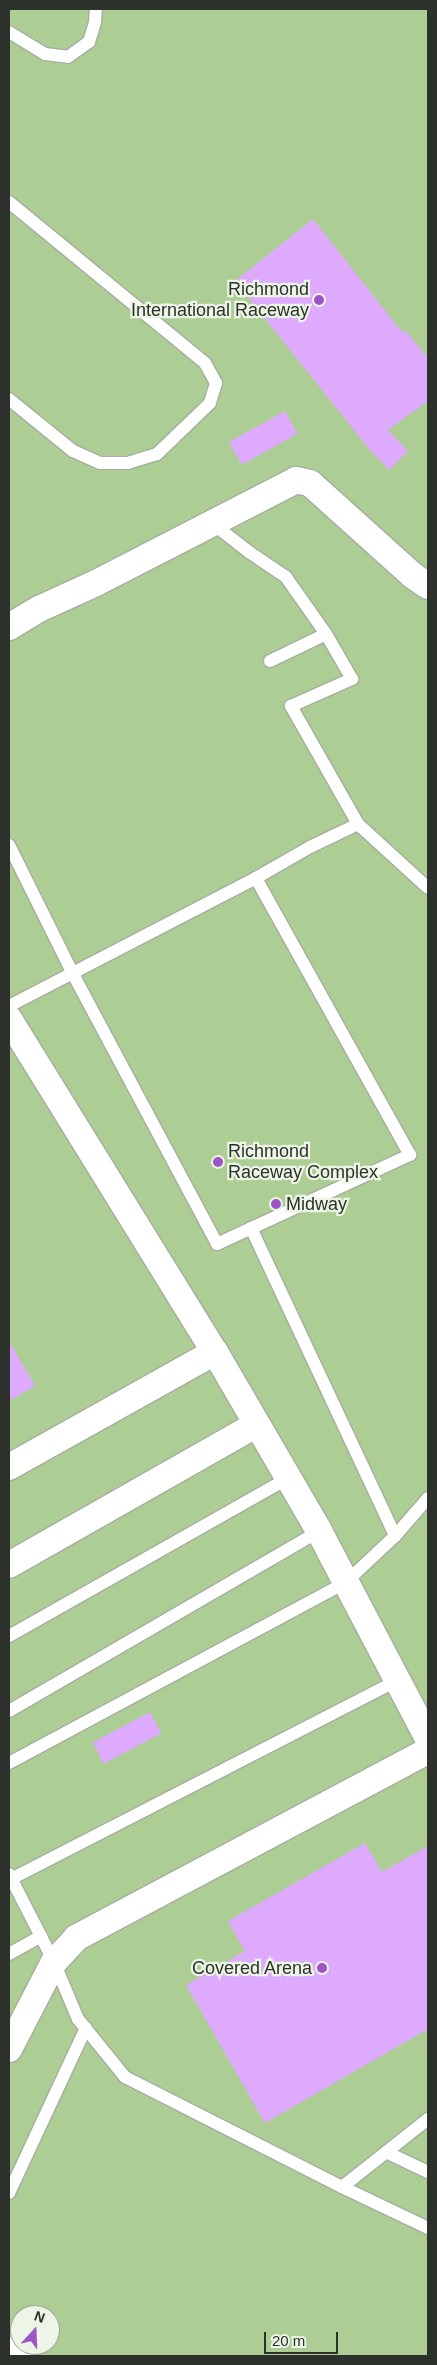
<!DOCTYPE html>
<style>
body{margin:0}
#map{position:relative;width:437px;height:2365px;overflow:hidden;background:#ecf5e6;font-family:Arial,sans-serif}
div>[style]{position:absolute}
.green>*{inset:0;background:#accd93}
.building>*{inset:0;background:#ddaafe;transform-origin:0 0}
.roads{filter:drop-shadow(1px 0 #a6aea0) drop-shadow(-1px 0 #a6aea0) drop-shadow(0 1px #a6aea0) drop-shadow(0 -1px #a6aea0)}
.service>*{height:12px;margin:-6px;padding:0 6px;transform-origin:6px;border-radius:6px;background:#fff}
.minor>*{height:26px;margin:-13px;padding:0 13px;transform-origin:13px;border-radius:13px;background:#fff}
.dots>*{width:14px;height:14px;translate:-50% -50%;box-sizing:border-box;border:2px solid #ecf5e6;border-radius:50%}
span{translate:-50% -50%;white-space:nowrap;text-align:center;line-height:1.15;-webkit-text-stroke:4.5px #ecf5e6;paint-order:stroke}
.poi-label{font-size:18px;color:#2d312b}
.right{translate:-100% -50%;text-align:right}
.left{translate:0 -50%;text-align:left}
.frame{position:absolute;inset:0;border:10px solid #2d312b;pointer-events:none}
.north{position:absolute;left:10px;top:2305px;width:50px;height:50px;box-sizing:border-box;background:#ecf5e6;border:1px solid #a0a79b;border-radius:50%;rotate:20deg;font-size:14px;font-weight:700;line-height:20px;text-align:center;color:#2d312b}
.north::after{content:'';display:block;margin:auto;width:18px;height:22px;background:#9d54c7;clip-path:polygon(50% 0,100% 100%,50% 72%,0 100%)}
.scale{position:absolute;left:264px;top:2332px;width:74px;height:22px;box-sizing:border-box;border:2px solid #2d312b;border-top:0;padding-left:6px;font-size:15px;line-height:18px;white-space:nowrap;color:#2d312b;-webkit-text-stroke:4px #ecf5e6;paint-order:stroke}
</style>
<div id="map">
<div class="green">
<div style="clip-path:polygon(evenodd,9px 9px,428px 9px,428px 2356px,9px 2356px,9px 9px,20px 2315px,50px 2315px,50px 2345px,20px 2345px,20px 2315px)"></div>
</div>
<div class="building">
<div style="clip-path:polygon(313px 219px,402px 332px,405px 330px,428px 358px,428px 401px,388px 430px,408px 451px,389px 470px,369px 449px,235px 281px)"></div>
<div style="left:285px;top:411px;width:26px;height:64px;rotate:61deg"></div>
<div style="clip-path:polygon(9px 1341px,35px 1386px,9px 1401px)"></div>
<div style="left:150px;top:1712px;width:24px;height:65px;rotate:62deg"></div>
<div style="clip-path:polygon(365px 1843px,382px 1872px,428px 1846px,428px 2029px,265px 2123px,186px 1985px,245px 1951px,228px 1921px)"></div>
</div>
<div class="roads">
<div class="service">
<div style="left:9px;top:32px;width:42px;rotate:31.4deg"></div>
<div style="left:45px;top:54px;width:23px;rotate:7deg"></div>
<div style="left:68px;top:57px;width:26px;rotate:-36deg"></div>
<div style="left:89px;top:42px;width:21px;rotate:-73deg"></div>
<div style="left:95px;top:22px;width:13px;rotate:-86deg"></div>
<div style="left:9px;top:202px;width:254px;rotate:39.4deg"></div>
<div style="left:205px;top:363px;width:23px;rotate:61deg"></div>
<div style="left:216px;top:383px;width:21px;rotate:107deg"></div>
<div style="left:210px;top:403px;width:74px;rotate:136.1deg"></div>
<div style="left:157px;top:454px;width:30px;rotate:163deg"></div>
<div style="left:128px;top:463px;width:28px;rotate:180deg"></div>
<div style="left:100px;top:463px;width:30px;rotate:-156deg"></div>
<div style="left:73px;top:451px;width:82px;rotate:-140.9deg"></div>
<div style="left:270px;top:661px;width:62px;rotate:-25.7deg"></div>
<div style="left:358px;top:824px;width:95px;rotate:42.4deg"></div>
<div style="left:9px;top:845px;width:144px;rotate:63.6deg"></div>
<div style="left:73px;top:974px;width:306px;rotate:61.9deg"></div>
<div style="left:217px;top:1244px;width:213px;rotate:-24.8deg"></div>
<div style="left:410px;top:1155px;width:317px;rotate:-119.1deg"></div>
<div style="left:256px;top:878px;width:62px;rotate:-29.9deg"></div>
<div style="left:310px;top:847px;width:53px;rotate:-25.6deg"></div>
<div style="left:358px;top:824px;width:136px;rotate:-119.6deg"></div>
<div style="left:291px;top:706px;width:67px;rotate:-23.9deg"></div>
<div style="left:352px;top:679px;width:52px;rotate:-120deg"></div>
<div style="left:326px;top:634px;width:70px;rotate:-125.1deg"></div>
<div style="left:286px;top:577px;width:45px;rotate:-146deg"></div>
<div style="left:249px;top:552px;width:47px;rotate:-141.9deg"></div>
<div style="left:9px;top:1006px;width:278px;rotate:-27.4deg"></div>
<div style="left:251px;top:1228px;width:340px;rotate:64.9deg"></div>
<div style="left:9px;top:1636px;width:321px;rotate:-29.5deg"></div>
<div style="left:9px;top:1711px;width:358px;rotate:-30.1deg"></div>
<div style="left:9px;top:1763px;width:383px;rotate:-28.2deg"></div>
<div style="left:346px;top:1582px;width:67px;rotate:-43.2deg"></div>
<div style="left:395px;top:1536px;width:50px;rotate:-49deg"></div>
<div style="left:9px;top:1874px;width:99px;rotate:62.9deg"></div>
<div style="left:54px;top:1962px;width:62px;rotate:67.2deg"></div>
<div style="left:78px;top:2019px;width:75px;rotate:51deg"></div>
<div style="left:125px;top:2077px;width:243px;rotate:26.9deg"></div>
<div style="left:342px;top:2187px;width:110px;rotate:-38.3deg"></div>
<div style="left:9px;top:1880px;width:437px;rotate:-27.2deg"></div>
<div style="left:9px;top:1954px;width:37px;rotate:-29deg"></div>
<div style="left:386px;top:2152px;width:47px;rotate:25.5deg"></div>
<div style="left:342px;top:2187px;width:95px;rotate:25.5deg"></div>
<div style="left:9px;top:2193px;width:182px;rotate:-65deg"></div>
</div>
<div class="minor">
<div style="left:9px;top:627px;width:35px;rotate:-31deg"></div>
<div style="left:39px;top:609px;width:63px;rotate:-24.5deg"></div>
<div style="left:96px;top:583px;width:225px;rotate:-27.2deg"></div>
<div style="left:296px;top:480px;width:14px;rotate:12deg"></div>
<div style="left:310px;top:483px;width:137px;rotate:42deg"></div>
<div style="left:412px;top:575px;width:19px;rotate:35deg"></div>
<div style="left:9px;top:1019px;width:392px;rotate:58.3deg"></div>
<div style="left:215px;top:1352px;width:207px;rotate:59.8deg"></div>
<div style="left:319px;top:1531px;width:235px;rotate:62.3deg"></div>
<div style="left:9px;top:1467px;width:236px;rotate:-29.2deg"></div>
<div style="left:9px;top:1565px;width:285px;rotate:-29.6deg"></div>
<div style="left:9px;top:2049px;width:98px;rotate:-62.7deg"></div>
<div style="left:54px;top:1962px;width:33px;rotate:-47deg"></div>
<div style="left:76px;top:1938px;width:399px;rotate:-28deg"></div>
<div style="left:9px;top:2350px;width:15px;rotate:23deg"></div>
</div>
</div>
<div class="dots">
<div style="left:319px;top:300px;background:#9d54c7"></div>
<div style="left:218px;top:1162px;background:#9d54c7"></div>
<div style="left:276px;top:1204px;background:#9d54c7"></div>
<div style="left:322px;top:1968px;background:#9d54c7"></div>
</div>
<div class="poi-label">
<span class="right" style="left:309px;top:300px">Richmond<br>International Raceway</span>
<span class="left" style="left:228px;top:1162px">Richmond<br>Raceway Complex</span>
<span class="left" style="left:286px;top:1204px">Midway</span>
<span class="right" style="left:312px;top:1968px">Covered Arena</span>
</div>
<div class="frame"></div>
<div class="north">N</div>
<div class="scale">20 m</div>
</div>
